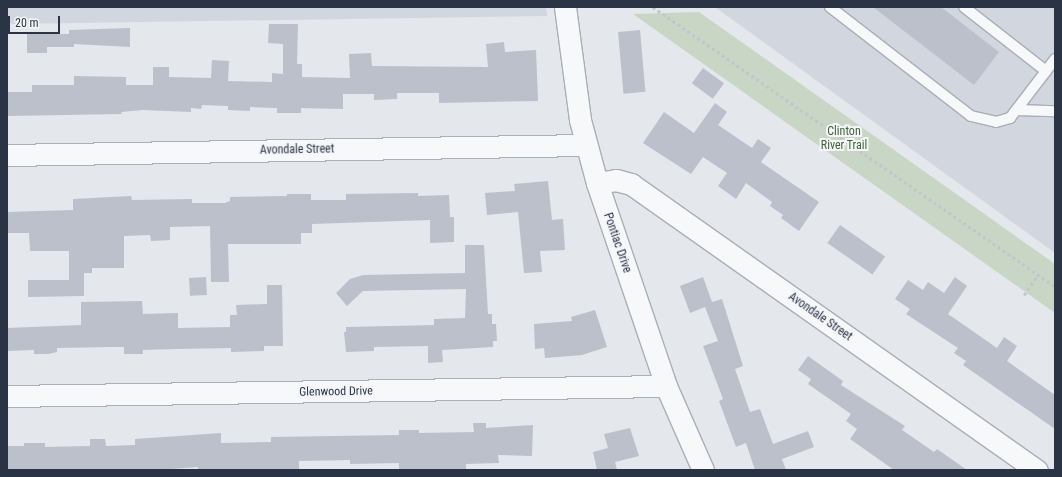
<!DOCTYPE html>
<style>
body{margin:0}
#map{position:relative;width:1062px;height:477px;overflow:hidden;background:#e4e7ec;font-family:"Roboto Condensed",sans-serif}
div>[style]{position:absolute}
.built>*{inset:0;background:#d2d6de}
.green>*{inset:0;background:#c9d6c5}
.building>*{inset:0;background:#bbc0ca;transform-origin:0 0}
.path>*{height:2.5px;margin-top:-1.25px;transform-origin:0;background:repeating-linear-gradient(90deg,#c2c5cb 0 3px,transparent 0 6px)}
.roads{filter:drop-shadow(1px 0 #a9aeb7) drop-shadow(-1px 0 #a9aeb7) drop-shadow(0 1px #a9aeb7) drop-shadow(0 -1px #a9aeb7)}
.service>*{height:10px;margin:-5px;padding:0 5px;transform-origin:5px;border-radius:5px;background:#f7f8fa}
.minor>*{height:21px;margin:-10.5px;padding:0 10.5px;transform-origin:10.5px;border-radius:10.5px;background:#f7f8fa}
span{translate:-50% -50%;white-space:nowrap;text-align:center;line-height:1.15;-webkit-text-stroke:4px #f4f6f9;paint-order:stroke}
.park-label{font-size:12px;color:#3f6138}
.street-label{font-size:12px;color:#2b3445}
.frame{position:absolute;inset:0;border:8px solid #2b3445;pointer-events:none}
.scale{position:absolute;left:8px;top:16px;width:52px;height:18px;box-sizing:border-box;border:2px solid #2b3445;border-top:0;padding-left:5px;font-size:12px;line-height:14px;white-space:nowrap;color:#2b3445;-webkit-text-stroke:3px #f4f6f9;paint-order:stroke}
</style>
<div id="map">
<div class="built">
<div style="clip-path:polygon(7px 7px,546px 7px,547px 16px,12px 24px,7px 21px)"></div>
<div style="clip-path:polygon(715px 7px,1055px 7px,1055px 253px)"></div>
</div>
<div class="green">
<div style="clip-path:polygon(699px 12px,1055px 264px,1055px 313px,633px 14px)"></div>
</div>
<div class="building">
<div style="clip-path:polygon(873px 7px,941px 7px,999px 52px,974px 85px)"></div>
<div style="clip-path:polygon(269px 24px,298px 24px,297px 64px,302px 64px,302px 77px,350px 78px,349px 54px,371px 53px,372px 66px,488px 67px,486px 44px,504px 42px,505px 52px,536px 50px,538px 101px,439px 103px,439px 93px,397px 93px,397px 99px,374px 100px,374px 94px,343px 94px,343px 109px,301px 108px,301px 113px,277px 113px,277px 108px,250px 107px,250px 111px,228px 110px,228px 106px,202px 105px,201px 109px,191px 108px,191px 112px,143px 110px,121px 112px,122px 114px,7px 116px,7px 92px,32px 92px,32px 85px,74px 85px,74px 76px,126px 77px,126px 85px,153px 85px,153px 67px,169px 67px,169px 77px,211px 78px,212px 60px,229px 61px,228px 81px,272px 82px,272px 73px,283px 74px,283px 44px,268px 43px)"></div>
<div style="clip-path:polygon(130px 28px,130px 47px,74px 44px,74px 47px,47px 47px,47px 53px,27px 53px,27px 34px,69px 34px,69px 30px)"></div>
<div style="left:640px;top:30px;width:62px;height:22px;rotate:85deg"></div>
<div style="left:703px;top:68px;width:26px;height:19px;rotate:36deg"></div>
<div style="clip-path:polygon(715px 103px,727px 112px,718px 125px,752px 148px,758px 139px,771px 148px,761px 162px,819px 202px,799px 231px,781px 218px,783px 215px,770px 206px,772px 202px,746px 183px,736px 199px,718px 186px,727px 173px,703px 157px,691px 174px,643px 143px,664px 112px,694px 133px)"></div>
<div style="clip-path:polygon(548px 181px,552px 220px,563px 219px,565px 250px,540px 251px,542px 272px,524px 273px,518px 212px,487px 215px,485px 193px,515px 191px,514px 184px)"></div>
<div style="clip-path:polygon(418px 193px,418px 196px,449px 195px,450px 217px,454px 217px,454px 242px,430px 243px,430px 220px,312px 224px,312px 233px,301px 233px,301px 244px,228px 244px,229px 282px,211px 282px,210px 226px,170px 227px,170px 240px,151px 241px,150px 235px,124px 236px,124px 268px,92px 268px,92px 273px,84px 273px,84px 296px,28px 297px,28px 280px,69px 280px,69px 251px,30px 251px,29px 233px,7px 233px,7px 212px,73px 210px,73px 199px,131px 196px,132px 200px,192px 199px,192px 203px,225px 203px,230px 201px,230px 197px,287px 196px,287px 194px,311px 194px,311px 200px,346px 200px,346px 194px)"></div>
<div style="left:840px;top:225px;width:55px;height:22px;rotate:35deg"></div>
<div style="clip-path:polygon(465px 245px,484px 245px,488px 314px,492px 314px,492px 324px,496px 324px,497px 341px,493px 341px,493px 347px,442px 350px,443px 362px,428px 363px,428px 346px,374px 347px,374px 351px,346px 352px,344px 332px,346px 332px,346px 327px,434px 325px,434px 319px,465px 318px,466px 289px,363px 291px,347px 306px,336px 293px,350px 279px,363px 275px,465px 273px)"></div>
<div style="left:206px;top:277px;width:18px;height:17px;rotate:87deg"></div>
<div style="clip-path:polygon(703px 277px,712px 302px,722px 299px,743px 366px,735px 369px,750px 412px,760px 409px,773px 444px,808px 431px,814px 447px,782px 459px,786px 470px,755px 470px,746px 443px,736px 447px,719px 401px,723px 399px,703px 346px,718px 341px,705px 307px,690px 313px,680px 286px)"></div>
<div style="clip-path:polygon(955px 277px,967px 286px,948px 314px,997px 348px,1004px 337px,1017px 346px,1007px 361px,1055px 395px,1055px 429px,963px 365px,966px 361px,954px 353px,958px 348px,906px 314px,910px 309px,895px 299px,908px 280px,923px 290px,928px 282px,944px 293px)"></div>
<div style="clip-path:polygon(267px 285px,282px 285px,283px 346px,264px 346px,264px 351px,231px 352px,231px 348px,175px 349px,143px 350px,143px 354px,124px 354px,124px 347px,111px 347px,57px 348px,57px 352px,48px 354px,34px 354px,34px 350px,7px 351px,7px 328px,81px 325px,81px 302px,142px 301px,143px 314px,178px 313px,178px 328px,230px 327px,230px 315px,237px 315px,236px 305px,267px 304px)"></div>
<div style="clip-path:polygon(595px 310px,607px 347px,582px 355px,545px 358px,544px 348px,535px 349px,534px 324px,572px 321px,571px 317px)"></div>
<div style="clip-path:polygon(808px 356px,843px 381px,841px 385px,905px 426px,902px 430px,934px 452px,937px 449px,967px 470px,894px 470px,850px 439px,857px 429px,846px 421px,851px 414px,808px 384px,811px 379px,798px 370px)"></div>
<div style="clip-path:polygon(473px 423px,486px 423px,486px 428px,533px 425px,532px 456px,498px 455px,499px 463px,466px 464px,466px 470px,399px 470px,399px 463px,350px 464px,350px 460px,299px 461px,299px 470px,198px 470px,198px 467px,157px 470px,7px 470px,7px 446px,24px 446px,24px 443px,45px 443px,45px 447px,90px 446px,90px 439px,105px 439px,106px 446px,135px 445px,135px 439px,221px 433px,221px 443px,271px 442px,271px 437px,399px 435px,399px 430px,419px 430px,419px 433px,474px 432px)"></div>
<div style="clip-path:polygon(630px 428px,639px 456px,615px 462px,617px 470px,597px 470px,593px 452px,608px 448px,604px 434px)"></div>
</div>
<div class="path">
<div style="left:653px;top:7px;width:489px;rotate:34.8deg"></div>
<div style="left:1024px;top:295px;width:24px;rotate:-55deg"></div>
</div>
<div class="roads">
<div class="service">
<div style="left:830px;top:7px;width:178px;rotate:37.7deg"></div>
<div style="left:971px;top:116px;width:26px;rotate:13deg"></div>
<div style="left:996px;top:122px;width:15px;rotate:-16deg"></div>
<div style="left:1010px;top:118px;width:59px;rotate:-52.5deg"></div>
<div style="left:964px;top:7px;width:104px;rotate:38deg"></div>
<div style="left:1046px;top:71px;width:15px;rotate:-53deg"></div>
<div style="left:1017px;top:110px;width:38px;rotate:2deg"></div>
</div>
<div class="minor">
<div style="left:565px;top:7px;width:114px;rotate:82.4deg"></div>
<div style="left:580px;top:120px;width:65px;rotate:74.9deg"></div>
<div style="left:597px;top:183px;width:214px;rotate:71.2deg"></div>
<div style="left:666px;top:386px;width:92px;rotate:66.2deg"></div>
<div style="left:7px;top:155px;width:579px;rotate:-0.99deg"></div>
<div style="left:597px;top:183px;width:19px;rotate:-9deg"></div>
<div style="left:616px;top:180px;width:16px;rotate:15deg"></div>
<div style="left:631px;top:184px;width:497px;rotate:35.2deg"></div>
<div style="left:7px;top:396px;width:659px;rotate:-0.87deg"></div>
</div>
</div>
<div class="park-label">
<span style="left:844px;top:139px">Clinton<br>River Trail</span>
</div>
<div class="street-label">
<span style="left:297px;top:150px;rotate:-1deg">Avondale Street</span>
<span style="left:617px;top:243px;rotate:71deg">Pontiac Drive</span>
<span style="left:820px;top:317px;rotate:35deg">Avondale Street</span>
<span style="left:336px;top:392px;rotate:-1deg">Glenwood Drive</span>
</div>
<div class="frame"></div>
<div class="scale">20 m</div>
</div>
